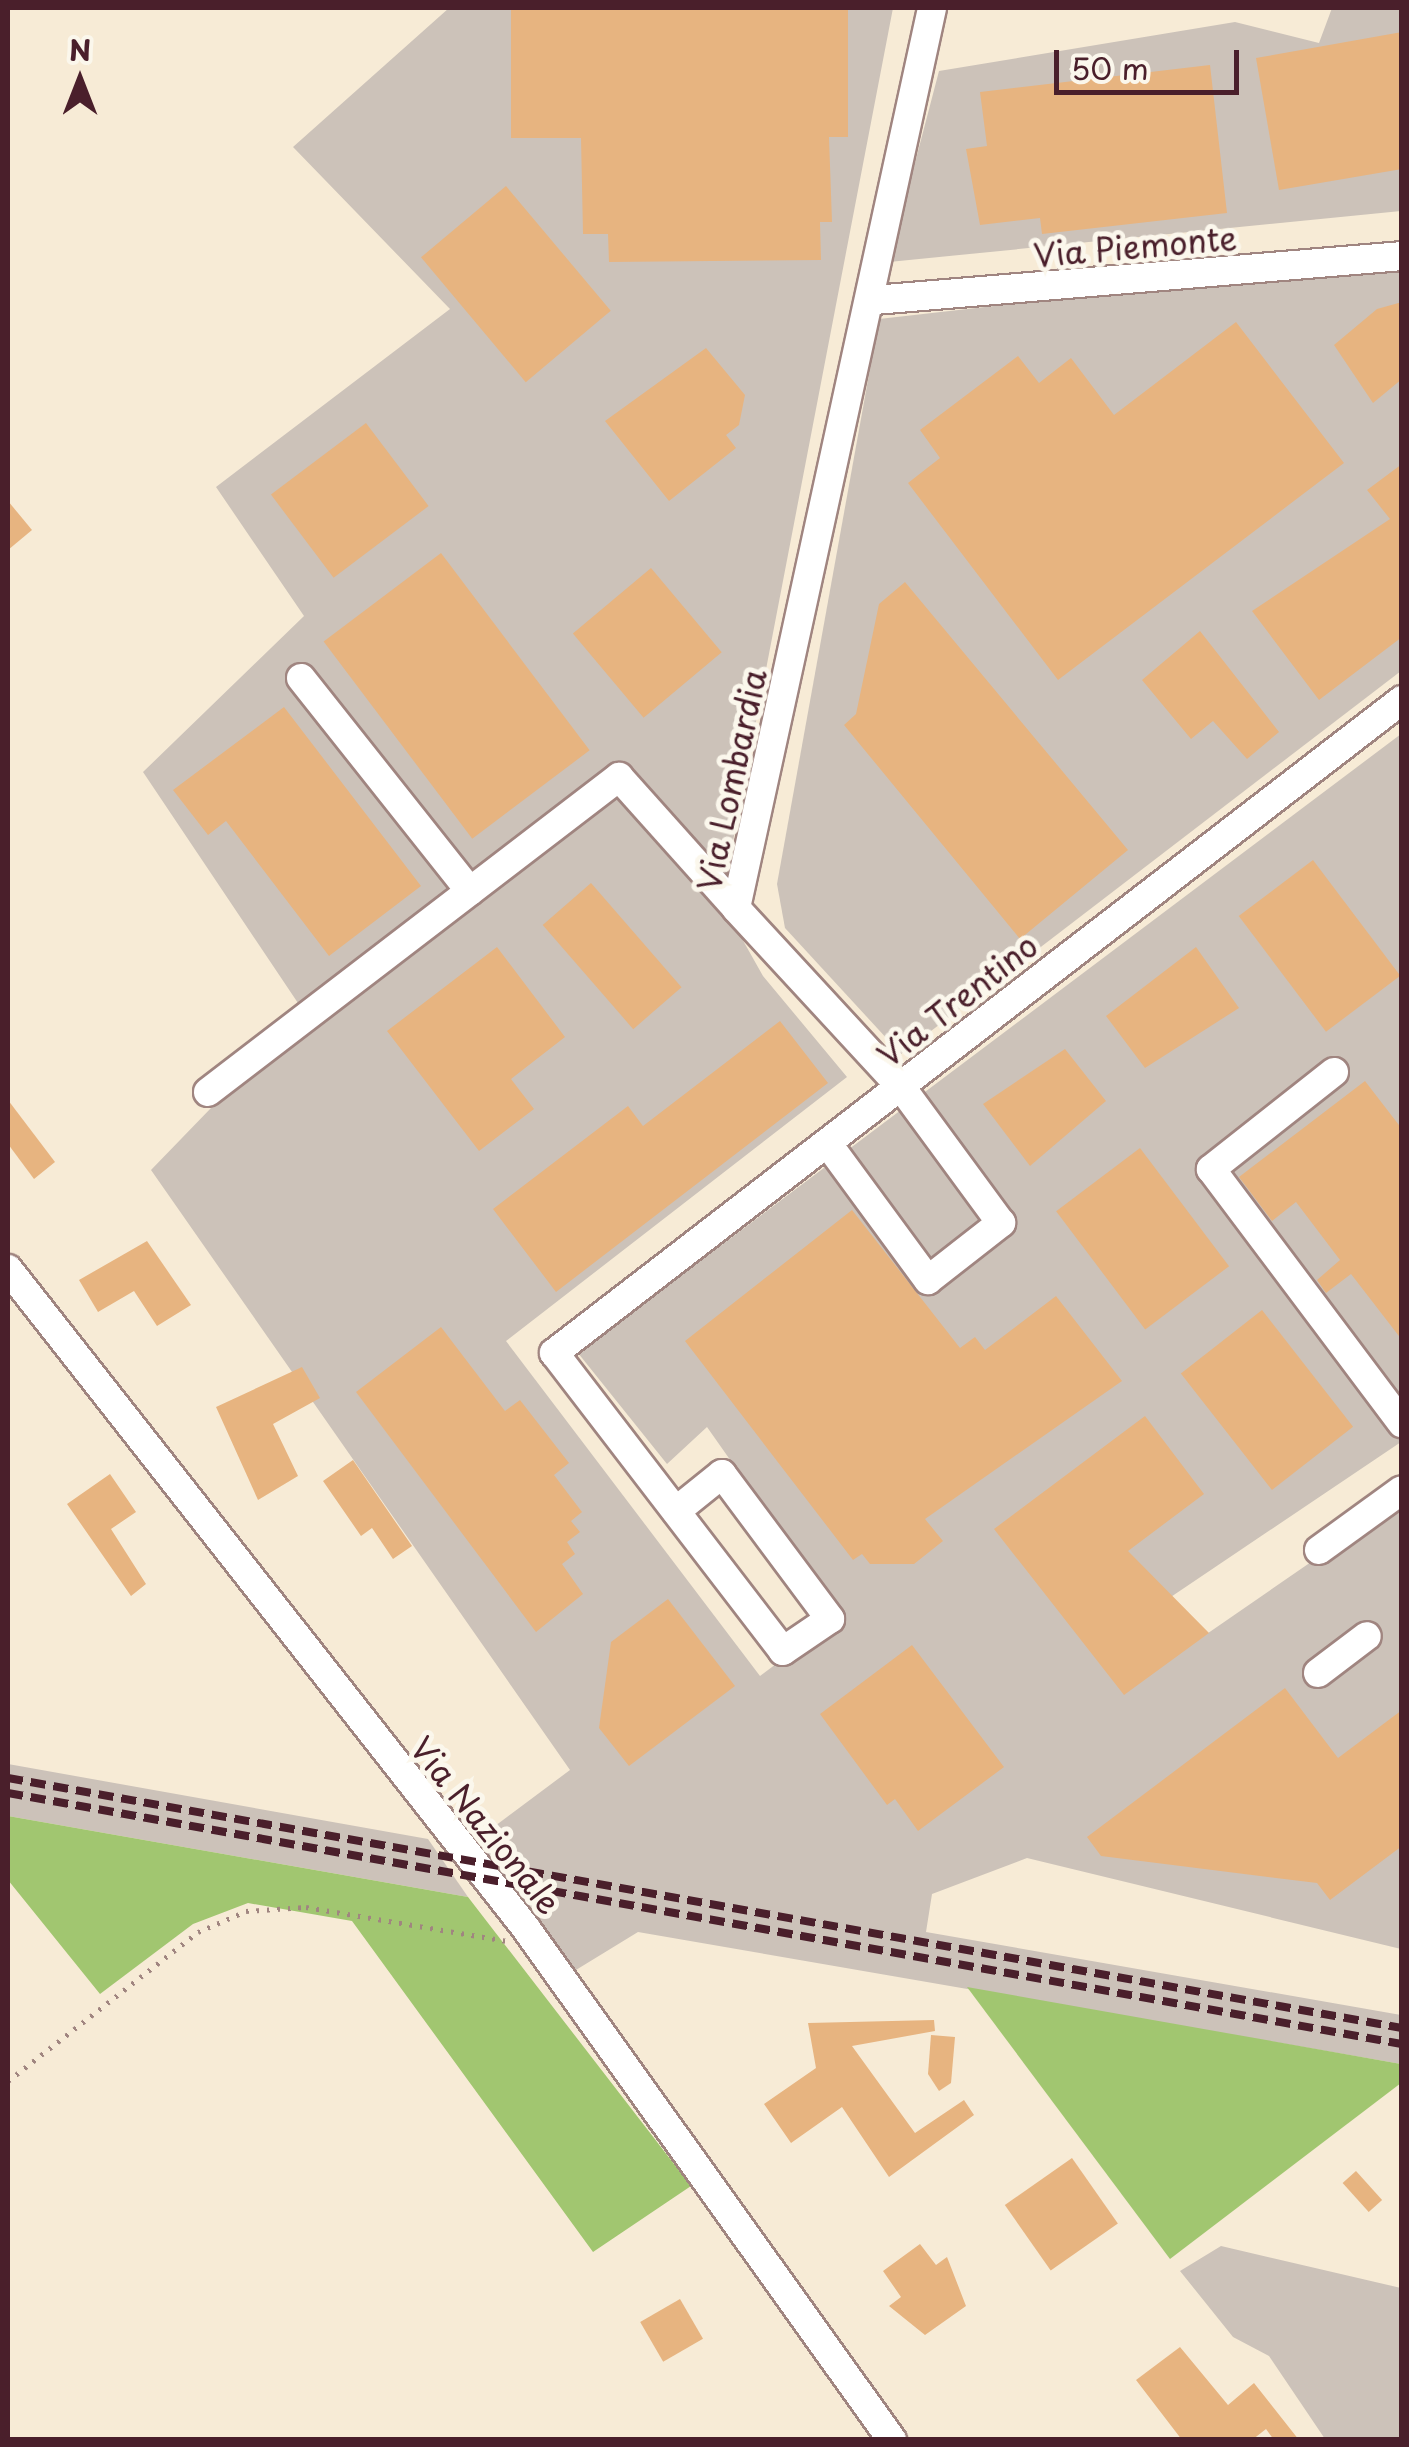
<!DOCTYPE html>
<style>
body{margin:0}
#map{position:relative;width:1409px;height:2447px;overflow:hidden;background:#f7ebd6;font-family:"Playpen Sans",sans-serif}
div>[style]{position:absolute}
.industrial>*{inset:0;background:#ccc2b9}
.green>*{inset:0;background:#a1c670}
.building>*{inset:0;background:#e7b480;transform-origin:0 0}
.path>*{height:5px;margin-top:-2.5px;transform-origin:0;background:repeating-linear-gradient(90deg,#a08580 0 2.5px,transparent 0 10.5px)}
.roads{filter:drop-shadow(2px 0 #a08580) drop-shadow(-2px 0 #a08580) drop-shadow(0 2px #a08580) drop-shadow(0 -2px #a08580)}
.minor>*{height:28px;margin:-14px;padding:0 14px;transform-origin:14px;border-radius:14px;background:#fff}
.rail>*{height:8px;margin-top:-4px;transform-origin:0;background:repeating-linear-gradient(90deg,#4a1f2b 0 15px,transparent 0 23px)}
span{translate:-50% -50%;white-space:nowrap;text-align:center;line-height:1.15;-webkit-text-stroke:10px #fbf7ec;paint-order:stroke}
.street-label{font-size:32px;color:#4a1f2b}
.frame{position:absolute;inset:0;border:10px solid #4a1f2b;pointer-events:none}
.north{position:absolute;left:30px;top:30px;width:100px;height:100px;-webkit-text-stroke:8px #fbf7ec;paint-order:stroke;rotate:0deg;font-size:28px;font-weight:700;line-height:40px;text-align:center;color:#4a1f2b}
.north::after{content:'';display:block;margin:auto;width:35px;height:45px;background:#4a1f2b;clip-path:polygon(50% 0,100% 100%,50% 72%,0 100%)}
.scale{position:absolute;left:1054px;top:50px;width:185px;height:45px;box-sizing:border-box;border:5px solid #4a1f2b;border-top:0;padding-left:12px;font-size:30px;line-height:35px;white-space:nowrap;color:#4a1f2b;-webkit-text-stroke:8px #fbf7ec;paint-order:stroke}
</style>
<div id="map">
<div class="industrial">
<div style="clip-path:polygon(449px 8px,893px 8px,729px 862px,732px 921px,763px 976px,847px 1077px,506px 1341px,760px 1676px,840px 1616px,707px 1427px,667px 1464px,578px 1353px,1401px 734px,1401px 1442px,1153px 1609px,1185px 1649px,1401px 1500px,1401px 1949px,1027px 1858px,932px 1894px,926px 1932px,1401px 2015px,1401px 2064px,638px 1932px,571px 1973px,471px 1844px,570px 1770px,151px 1170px,304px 1012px,143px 772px,304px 616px,216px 487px,450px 309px,293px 147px)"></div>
<div style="clip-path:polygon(1332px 8px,1401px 8px,1401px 211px,889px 262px,939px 71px,1235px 22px,1319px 43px)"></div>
<div style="clip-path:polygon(1401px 260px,1401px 671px,901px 1054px,785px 928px,777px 884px,879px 319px)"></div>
<div style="clip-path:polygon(8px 1764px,428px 1839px,468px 1897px,8px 1816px)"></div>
<div style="clip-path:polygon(1221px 2246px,1401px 2288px,1401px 2439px,1325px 2439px,1269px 2356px,1233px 2337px,1180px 2271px)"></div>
</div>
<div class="green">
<div style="clip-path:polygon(8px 1816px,468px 1897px,691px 2186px,593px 2252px,352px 1921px,248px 1903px,193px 1924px,100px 1994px,8px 1880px)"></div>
<div style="clip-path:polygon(967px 1987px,1401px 2064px,1401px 2083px,1170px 2259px)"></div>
</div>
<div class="building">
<div style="clip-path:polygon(848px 8px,848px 137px,829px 137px,832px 222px,820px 222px,821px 260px,609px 262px,608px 234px,583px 234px,581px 138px,511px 138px,511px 9px)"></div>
<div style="clip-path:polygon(1402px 32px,1402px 169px,1279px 190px,1256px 58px)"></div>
<div style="clip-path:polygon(1210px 65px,1227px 213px,1042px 234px,1040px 218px,980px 225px,966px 149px,987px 146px,980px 92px)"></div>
<div style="left:506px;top:186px;width:163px;height:111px;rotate:50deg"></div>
<div style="clip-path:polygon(1402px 302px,1402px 379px,1373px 403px,1334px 345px,1377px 309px)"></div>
<div style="clip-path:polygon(1236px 322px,1344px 463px,1058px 680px,908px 483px,940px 458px,920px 430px,1018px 356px,1039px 383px,1071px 358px,1114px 415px)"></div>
<div style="clip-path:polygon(706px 348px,745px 395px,739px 425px,726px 435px,736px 448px,669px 501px,605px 421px)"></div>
<div style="left:366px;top:423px;width:104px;height:119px;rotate:53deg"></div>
<div style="clip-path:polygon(1402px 464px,1402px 637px,1319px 700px,1252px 611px,1390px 519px,1367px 490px)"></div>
<div style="clip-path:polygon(8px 501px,32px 530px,8px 550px)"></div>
<div style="left:441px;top:553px;width:247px;height:147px;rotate:53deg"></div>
<div style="left:651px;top:568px;width:110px;height:102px;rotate:50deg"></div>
<div style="clip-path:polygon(905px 582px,1128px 850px,1020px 939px,844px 725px,856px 714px,879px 604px)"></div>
<div style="clip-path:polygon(1200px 631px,1279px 732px,1247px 759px,1213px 721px,1191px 739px,1142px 680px)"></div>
<div style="clip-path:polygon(284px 707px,421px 886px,329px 956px,226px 821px,208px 835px,173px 790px)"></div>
<div style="left:1313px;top:860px;width:145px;height:93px;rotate:53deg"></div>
<div style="left:591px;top:883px;width:138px;height:64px;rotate:49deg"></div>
<div style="clip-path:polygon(497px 947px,565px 1037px,511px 1079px,534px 1109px,479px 1151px,387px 1031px)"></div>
<div style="clip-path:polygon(1196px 947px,1239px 1008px,1145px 1068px,1106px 1016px)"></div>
<div style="clip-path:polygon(780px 1021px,828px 1083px,556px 1292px,493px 1209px,628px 1106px,643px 1126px)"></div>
<div style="clip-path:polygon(1065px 1049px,1106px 1101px,1030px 1166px,983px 1104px)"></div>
<div style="clip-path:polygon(1365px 1081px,1402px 1129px,1402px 1340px,1351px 1274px,1326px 1293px,1317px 1280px,1340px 1260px,1296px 1202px,1272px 1221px,1239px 1177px)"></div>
<div style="clip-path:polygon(8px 1100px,55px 1162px,34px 1179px,8px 1144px)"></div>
<div style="left:1140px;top:1148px;width:148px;height:105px;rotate:53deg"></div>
<div style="clip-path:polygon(852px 1210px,960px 1348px,975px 1337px,985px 1350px,1056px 1296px,1122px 1381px,925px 1519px,943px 1541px,914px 1564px,870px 1564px,862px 1554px,853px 1560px,685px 1341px)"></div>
<div style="clip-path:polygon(147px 1241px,191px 1305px,157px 1326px,134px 1291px,98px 1312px,79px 1280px)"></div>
<div style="left:1262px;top:1310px;width:148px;height:103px;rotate:52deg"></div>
<div style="clip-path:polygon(441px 1327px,505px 1411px,520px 1400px,569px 1463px,554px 1475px,582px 1512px,571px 1521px,580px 1532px,567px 1542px,575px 1554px,562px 1564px,583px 1594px,536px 1632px,356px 1392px)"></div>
<div style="clip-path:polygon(302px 1367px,320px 1398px,273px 1424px,298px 1476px,258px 1500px,216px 1407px)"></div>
<div style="clip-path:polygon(1145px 1416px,1204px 1494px,1128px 1551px,1209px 1633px,1124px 1695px,994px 1529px)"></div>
<div style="clip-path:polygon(353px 1460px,412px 1546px,393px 1559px,372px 1528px,361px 1536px,323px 1481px)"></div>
<div style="clip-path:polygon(110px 1474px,136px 1512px,111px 1529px,146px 1584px,131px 1596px,67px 1504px)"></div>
<div style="clip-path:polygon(668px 1599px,735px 1686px,629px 1766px,599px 1728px,611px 1642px)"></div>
<div style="clip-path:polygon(912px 1645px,1004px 1767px,918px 1831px,895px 1799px,887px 1805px,820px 1714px)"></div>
<div style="clip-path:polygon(1285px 1688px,1338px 1758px,1402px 1710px,1402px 1846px,1330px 1900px,1317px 1883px,1101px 1856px,1087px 1837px)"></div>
<div style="clip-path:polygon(934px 2020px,935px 2031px,852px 2046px,915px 2133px,964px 2100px,974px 2115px,889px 2177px,842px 2107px,791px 2143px,764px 2104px,816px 2068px,808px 2023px)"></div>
<div style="clip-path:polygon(931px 2035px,955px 2037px,951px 2083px,939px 2091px,928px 2074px)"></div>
<div style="left:1072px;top:2158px;width:80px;height:82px;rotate:55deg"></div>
<div style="left:1356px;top:2171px;width:39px;height:18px;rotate:48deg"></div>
<div style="clip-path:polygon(920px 2244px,936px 2265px,947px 2257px,966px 2306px,925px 2335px,889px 2306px,901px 2297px,883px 2271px)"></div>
<div style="left:680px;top:2299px;width:46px;height:46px;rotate:60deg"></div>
<div style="clip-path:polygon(1180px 2347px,1228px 2405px,1254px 2383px,1299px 2440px,1274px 2440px,1266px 2429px,1252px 2440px,1182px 2440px,1136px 2380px)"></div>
</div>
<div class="path">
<div style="left:8px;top:2081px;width:241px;rotate:-38.1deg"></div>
<div style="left:198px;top:1932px;width:52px;rotate:-23.6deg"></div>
<div style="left:246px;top:1911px;width:60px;rotate:-3.8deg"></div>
<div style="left:306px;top:1907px;width:204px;rotate:9.6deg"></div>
</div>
<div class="roads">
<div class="minor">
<div style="left:874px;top:300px;width:530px;rotate:-4.76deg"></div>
<div style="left:301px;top:678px;width:272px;rotate:51.6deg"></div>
<div style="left:1334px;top:1072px;width:157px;rotate:141.7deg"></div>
<div style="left:1211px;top:1169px;width:318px;rotate:53.1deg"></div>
<div style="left:208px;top:1092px;width:518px;rotate:-37.47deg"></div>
<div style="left:619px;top:777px;width:176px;rotate:48.2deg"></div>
<div style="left:828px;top:1144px;width:169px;rotate:53.7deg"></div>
<div style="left:928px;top:1280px;width:93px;rotate:-38deg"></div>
<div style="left:1001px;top:1223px;width:169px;rotate:-126.3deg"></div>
<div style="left:901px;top:1087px;width:243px;rotate:-132.7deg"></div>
<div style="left:736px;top:908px;width:921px;rotate:-77.71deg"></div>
<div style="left:8px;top:1269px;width:837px;rotate:51.84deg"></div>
<div style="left:525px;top:1927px;width:631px;rotate:54.42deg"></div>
<div style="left:676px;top:1511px;width:59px;rotate:-38.8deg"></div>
<div style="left:722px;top:1474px;width:181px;rotate:53.3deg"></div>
<div style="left:830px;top:1619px;width:57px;rotate:145.8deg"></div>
<div style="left:783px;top:1651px;width:376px;rotate:-127.5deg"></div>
<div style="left:554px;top:1353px;width:1070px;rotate:-37.6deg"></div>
<div style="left:1319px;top:1550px;width:102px;rotate:-35.9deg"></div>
<div style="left:1318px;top:1673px;width:61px;rotate:-37.1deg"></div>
</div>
</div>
<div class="rail">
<div style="left:8px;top:1778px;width:1416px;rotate:10.17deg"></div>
<div style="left:8px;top:1793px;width:1416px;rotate:10.21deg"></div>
</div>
<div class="street-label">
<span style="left:1135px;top:246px;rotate:-5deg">Via Piemonte</span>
<span style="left:731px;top:780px;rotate:-78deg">Via Lombardia</span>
<span style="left:957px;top:1000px;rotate:-38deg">Via Trentino</span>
<span style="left:486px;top:1825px;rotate:51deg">Via Nazionale</span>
</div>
<div class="frame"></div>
<div class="north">N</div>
<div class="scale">50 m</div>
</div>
